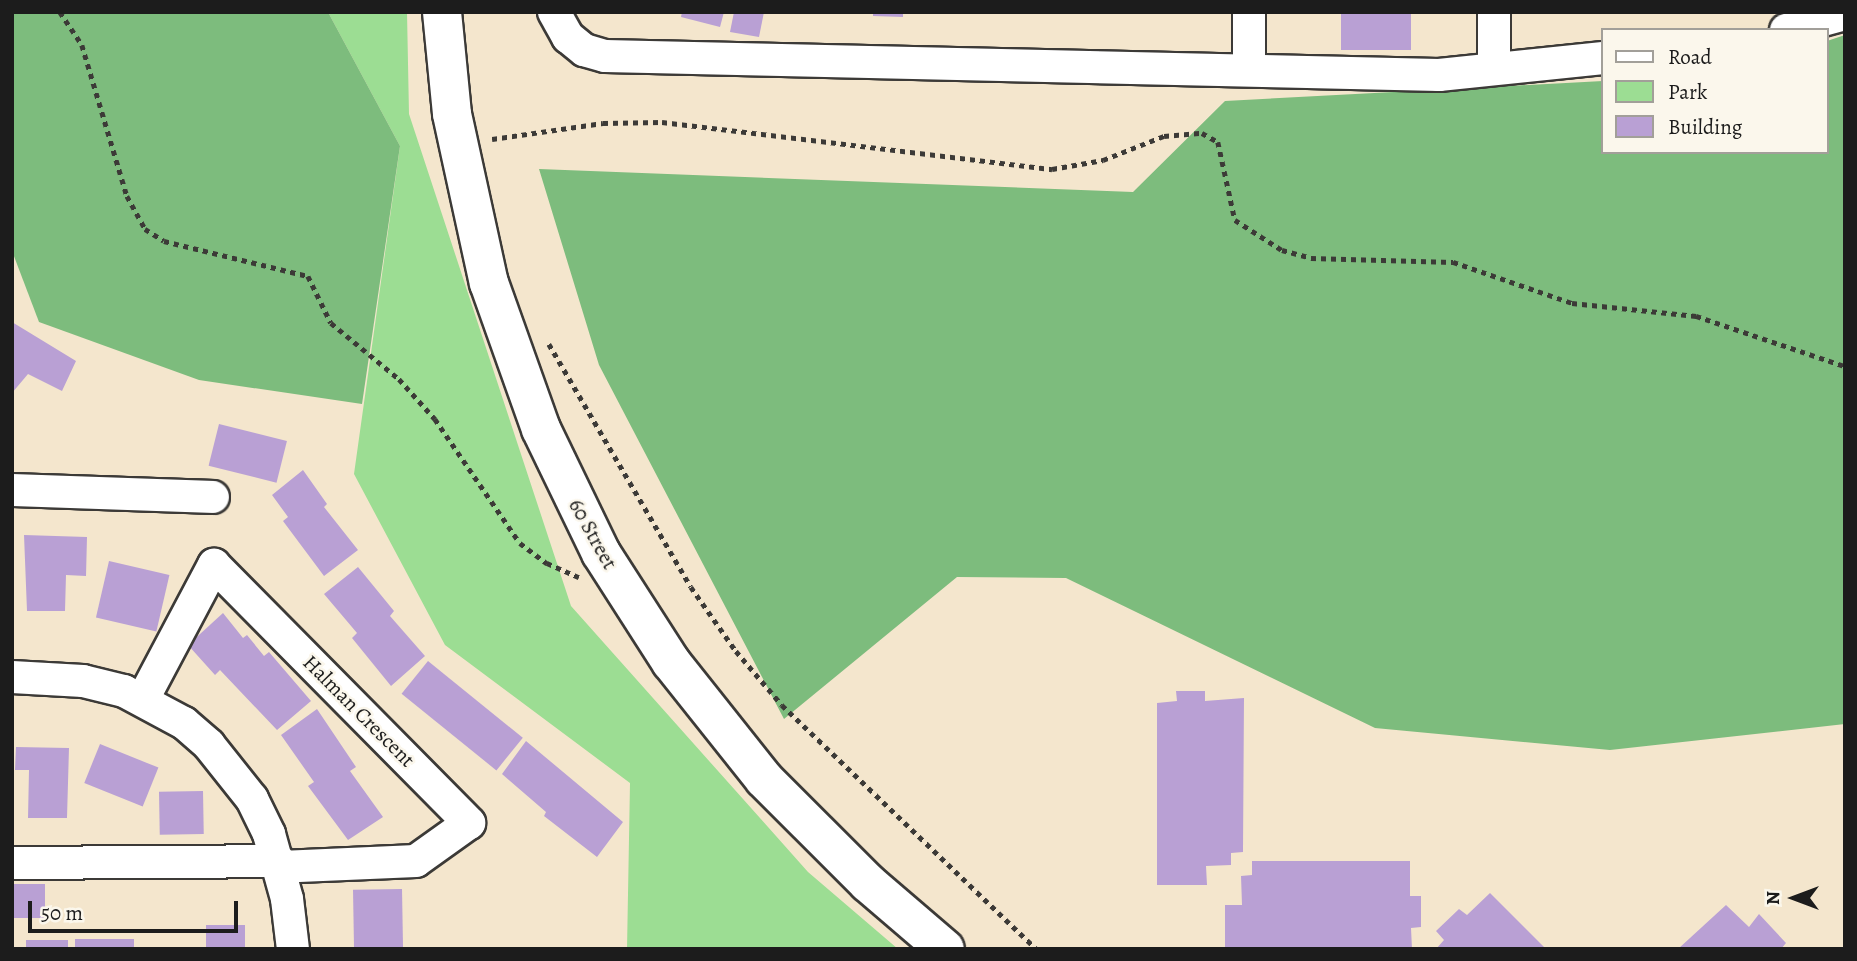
<!DOCTYPE html>
<style>
body{margin:0}
#map{position:relative;width:1857px;height:961px;overflow:hidden;background:#f4e6cd;font-family:Alegreya,serif}
div>[style]{position:absolute}
.green>*{inset:0;background:#9cdd93}
.forest>*{inset:0;background:#7dbc7d}
.building>*{inset:0;background:#b9a0d4;transform-origin:0 0}
.path>*{height:4.5px;margin-top:-2.25px;transform-origin:0;background:repeating-linear-gradient(90deg,#3c3a37 0 5px,transparent 0 10px)}
.roads{filter:drop-shadow(2px 0 #3c3a37) drop-shadow(-2px 0 #3c3a37) drop-shadow(0 2px #3c3a37) drop-shadow(0 -2px #3c3a37)}
.minor>*{height:32px;margin:-16px;padding:0 16px;transform-origin:16px;border-radius:16px;background:#fff}
.major>*{height:38px;margin:-19px;padding:0 19px;transform-origin:19px;border-radius:19px;background:#fff}
span{translate:-50% -50%;white-space:nowrap;text-align:center;line-height:1.15;-webkit-text-stroke:5px #fbf7ec;paint-order:stroke}
.street-label{font-size:21px;color:#1c1c1c}
.frame{position:absolute;inset:0;border:14px solid #1c1c1c;pointer-events:none}
.legend{position:absolute;left:1601px;top:28px;width:228px;height:126px;box-sizing:border-box;background:#fbf7ec;border:2px solid #a29f99;margin:0;padding:9px 12px;list-style:none;font-size:21px;color:#1c1c1c}
.legend li{display:flex;align-items:center;gap:14px;height:35px}
.legend b{width:35px;border:2px solid #a29f99}
.north{position:absolute;left:1759px;top:863px;width:70px;height:70px;-webkit-text-stroke:5px #fbf7ec;paint-order:stroke;rotate:270deg;font-size:19px;font-weight:700;line-height:28px;text-align:center;color:#1c1c1c}
.north::after{content:'';display:block;margin:auto;width:24px;height:32px;background:#1c1c1c;clip-path:polygon(50% 0,100% 100%,50% 72%,0 100%)}
.scale{position:absolute;left:28px;top:901px;width:210px;height:32px;box-sizing:border-box;border:4px solid #1c1c1c;border-top:0;padding-left:9px;font-size:21px;line-height:24px;white-space:nowrap;color:#1c1c1c;-webkit-text-stroke:5px #fbf7ec;paint-order:stroke}
</style>
<div id="map">
<div class="green">
<div style="clip-path:polygon(328px 12px,407px 12px,409px 114px,571px 606px,808px 872px,898px 949px,627px 949px,630px 783px,445px 645px,354px 474px,400px 146px)"></div>
</div>
<div class="forest">
<div style="clip-path:polygon(12px 12px,328px 12px,400px 146px,362px 404px,199px 380px,39px 322px,12px 251px)"></div>
<div style="clip-path:polygon(1845px 35px,1845px 724px,1610px 750px,1375px 728px,1066px 578px,957px 577px,784px 719px,599px 365px,539px 169px,1133px 192px,1225px 101px,1603px 81px,1603px 152px,1827px 152px,1827px 41px)"></div>
</div>
<div class="building">
<div style="clip-path:polygon(682px 12px,724px 12px,720px 27px,681px 17px)"></div>
<div style="clip-path:polygon(734px 12px,764px 12px,759px 37px,730px 32px)"></div>
<div style="clip-path:polygon(873px 12px,903px 12px,903px 17px,873px 16px)"></div>
<div style="left:1341px;top:12px;width:70px;height:38px"></div>
<div style="clip-path:polygon(12px 322px,76px 361px,62px 391px,28px 374px,12px 393px)"></div>
<div style="left:219px;top:424px;width:70px;height:43px;rotate:14deg"></div>
<div style="clip-path:polygon(303px 470px,327px 504px,324px 507px,358px 550px,324px 576px,283px 521px,288px 517px,272px 495px)"></div>
<div style="clip-path:polygon(24px 535px,87px 537px,86px 576px,66px 575px,65px 611px,27px 611px)"></div>
<div style="left:109px;top:561px;width:62px;height:58px;rotate:13deg"></div>
<div style="clip-path:polygon(358px 567px,394px 611px,390px 616px,425px 656px,391px 686px,352px 638px,357px 633px,324px 594px)"></div>
<div style="clip-path:polygon(223px 613px,243px 638px,247px 635px,264px 656px,269px 652px,311px 701px,277px 730px,220px 670px,215px 675px,188px 645px)"></div>
<div style="left:428px;top:661px;width:122px;height:42px;rotate:39deg"></div>
<div style="clip-path:polygon(1176px 691px,1205px 691px,1205px 701px,1244px 698px,1243px 852px,1231px 853px,1231px 865px,1206px 866px,1207px 885px,1157px 885px,1157px 703px,1177px 701px)"></div>
<div style="clip-path:polygon(317px 709px,356px 767px,350px 771px,383px 817px,348px 840px,308px 786px,314px 782px,281px 735px)"></div>
<div style="clip-path:polygon(526px 741px,623px 822px,597px 857px,544px 816px,546px 812px,502px 774px)"></div>
<div style="left:100px;top:744px;width:63px;height:42px;rotate:22deg"></div>
<div style="clip-path:polygon(16px 747px,69px 748px,67px 818px,28px 818px,29px 770px,15px 770px)"></div>
<div style="left:203px;top:791px;width:43px;height:44px;rotate:89deg"></div>
<div style="clip-path:polygon(1252px 861px,1410px 861px,1410px 896px,1421px 896px,1421px 927px,1411px 928px,1412px 949px,1225px 949px,1225px 905px,1242px 905px,1241px 876px,1252px 875px)"></div>
<div style="left:12px;top:884px;width:33px;height:34px"></div>
<div style="left:402px;top:889px;width:60px;height:49px;rotate:89deg"></div>
<div style="clip-path:polygon(1490px 893px,1546px 949px,1436px 949px,1444px 940px,1436px 931px,1459px 909px,1467px 915px)"></div>
<div style="clip-path:polygon(1726px 905px,1749px 927px,1759px 914px,1786px 943px,1781px 949px,1678px 949px)"></div>
<div style="left:206px;top:925px;width:39px;height:24px"></div>
<div style="left:75px;top:939px;width:59px;height:10px"></div>
<div style="left:68px;top:940px;width:9px;height:42px;rotate:90deg"></div>
</div>
<div class="path">
<div style="left:60px;top:12px;width:40px;rotate:56deg"></div>
<div style="left:82px;top:45px;width:158px;rotate:73.4deg"></div>
<div style="left:127px;top:196px;width:38px;rotate:61deg"></div>
<div style="left:145px;top:229px;width:22px;rotate:32deg"></div>
<div style="left:164px;top:241px;width:148px;rotate:13.7deg"></div>
<div style="left:308px;top:276px;width:52px;rotate:63.9deg"></div>
<div style="left:331px;top:323px;width:88px;rotate:39.5deg"></div>
<div style="left:399px;top:379px;width:54px;rotate:48deg"></div>
<div style="left:435px;top:419px;width:150px;rotate:55.6deg"></div>
<div style="left:520px;top:543px;width:34px;rotate:37deg"></div>
<div style="left:547px;top:563px;width:35px;rotate:24deg"></div>
<div style="left:492px;top:139px;width:112px;rotate:-8.2deg"></div>
<div style="left:603px;top:123px;width:59px;rotate:-1deg"></div>
<div style="left:662px;top:122px;width:393px;rotate:6.9deg"></div>
<div style="left:1052px;top:169px;width:52px;rotate:-10deg"></div>
<div style="left:1103px;top:160px;width:66px;rotate:-21.5deg"></div>
<div style="left:1164px;top:136px;width:38px;rotate:-5deg"></div>
<div style="left:1202px;top:133px;width:18px;rotate:29deg"></div>
<div style="left:1218px;top:142px;width:80px;rotate:77.7deg"></div>
<div style="left:1235px;top:220px;width:56px;rotate:32.6deg"></div>
<div style="left:1282px;top:250px;width:30px;rotate:15deg"></div>
<div style="left:1311px;top:258px;width:142px;rotate:1.6deg"></div>
<div style="left:1453px;top:262px;width:126px;rotate:19deg"></div>
<div style="left:1572px;top:303px;width:125px;rotate:6deg"></div>
<div style="left:1696px;top:316px;width:157px;rotate:18.6deg"></div>
<div style="left:549px;top:344px;width:281px;rotate:59.7deg"></div>
<div style="left:691px;top:587px;width:78px;rotate:54.9deg"></div>
<div style="left:736px;top:651px;width:71px;rotate:49.6deg"></div>
<div style="left:782px;top:705px;width:352px;rotate:43.8deg"></div>
</div>
<div class="roads">
<div class="minor">
<div style="left:554px;top:12px;width:29px;rotate:61deg"></div>
<div style="left:568px;top:37px;width:21px;rotate:39deg"></div>
<div style="left:584px;top:50px;width:22px;rotate:16deg"></div>
<div style="left:605px;top:56px;width:834px;rotate:1.31deg"></div>
<div style="left:1439px;top:75px;width:165px;rotate:-5.9deg"></div>
<div style="left:1494px;top:12px;width:57px;rotate:90deg"></div>
<div style="left:1786px;top:30px;width:61px;rotate:-15.2deg"></div>
<div style="left:1249px;top:70px;width:58px;rotate:-90deg"></div>
<div style="left:12px;top:490px;width:201px;rotate:2deg"></div>
<div style="left:12px;top:677px;width:71px;rotate:3.2deg"></div>
<div style="left:83px;top:681px;width:42px;rotate:13.7deg"></div>
<div style="left:124px;top:691px;width:68px;rotate:28.1deg"></div>
<div style="left:184px;top:723px;width:33px;rotate:41deg"></div>
<div style="left:209px;top:745px;width:69px;rotate:51.5deg"></div>
<div style="left:252px;top:799px;width:39px;rotate:64deg"></div>
<div style="left:269px;top:834px;width:67px;rotate:74.5deg"></div>
<div style="left:287px;top:899px;width:50px;rotate:83.2deg"></div>
<div style="left:143px;top:699px;width:152px;rotate:-62.1deg"></div>
<div style="left:214px;top:565px;width:363px;rotate:45.3deg"></div>
<div style="left:469px;top:823px;width:65px;rotate:144.4deg"></div>
<div style="left:416px;top:861px;width:135px;rotate:177.5deg"></div>
<div style="left:12px;top:863px;width:267px;rotate:-0.4deg"></div>
</div>
<div class="major">
<div style="left:442px;top:12px;width:102px;rotate:84.4deg"></div>
<div style="left:452px;top:114px;width:173px;rotate:77.7deg"></div>
<div style="left:489px;top:283px;width:155px;rotate:70.4deg"></div>
<div style="left:541px;top:429px;width:138px;rotate:64.2deg"></div>
<div style="left:601px;top:553px;width:130px;rotate:57.3deg"></div>
<div style="left:671px;top:662px;width:149px;rotate:51.5deg"></div>
<div style="left:764px;top:779px;width:147px;rotate:45deg"></div>
<div style="left:868px;top:883px;width:101px;rotate:40.6deg"></div>
</div>
</div>
<div class="street-label">
<span style="left:593px;top:534px;rotate:61deg">60 Street</span>
<span style="left:359px;top:711px;rotate:45deg">Halman Crescent</span>
</div>
<div class="frame"></div>
<ul class="legend">
<li><b style="height:9px;background:#fff"></b>Road</li>
<li><b style="height:19px;background:#9cdd93"></b>Park</li>
<li><b style="height:19px;background:#b9a0d4"></b>Building</li>
</ul>
<div class="north">N</div>
<div class="scale">50 m</div>
</div>
